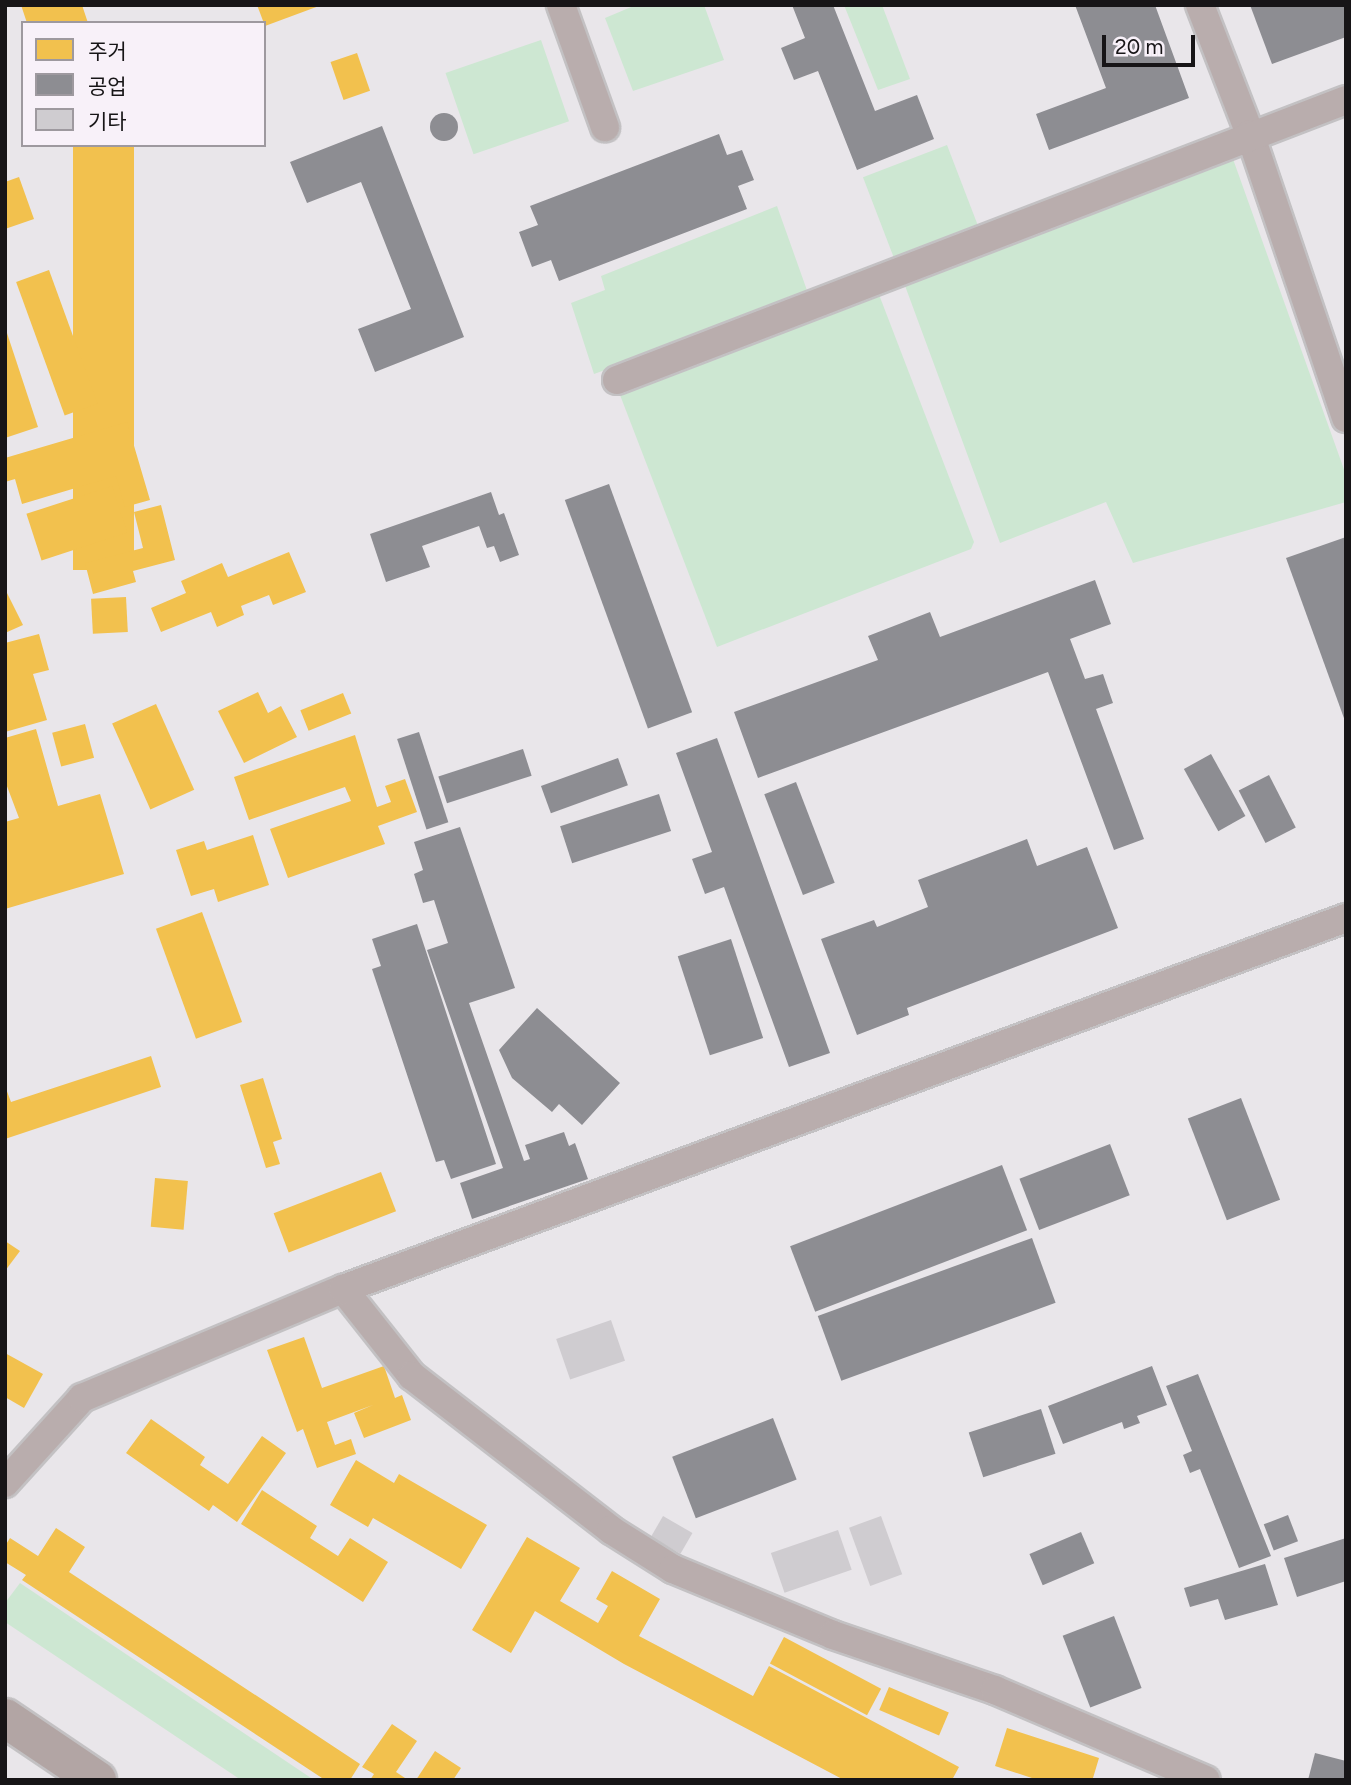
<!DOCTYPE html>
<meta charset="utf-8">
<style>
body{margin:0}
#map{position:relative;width:1351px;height:1785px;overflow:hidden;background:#e9e6ea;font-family:Figtree,"Noto Sans KR",sans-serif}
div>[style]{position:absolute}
.green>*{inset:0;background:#cde7d2;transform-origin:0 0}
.homes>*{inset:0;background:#f2c14e;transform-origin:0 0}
.industry>*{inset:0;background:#8d8d92;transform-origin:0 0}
.round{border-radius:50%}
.building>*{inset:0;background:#cfccd0;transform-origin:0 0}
.roads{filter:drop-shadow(2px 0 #c3c1c3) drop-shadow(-2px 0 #c3c1c3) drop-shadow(0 2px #c3c1c3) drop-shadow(0 -2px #c3c1c3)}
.street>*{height:28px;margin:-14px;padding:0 14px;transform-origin:14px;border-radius:14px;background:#b9adad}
.primary>*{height:38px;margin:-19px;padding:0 19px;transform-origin:19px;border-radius:19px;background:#b2a5a4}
span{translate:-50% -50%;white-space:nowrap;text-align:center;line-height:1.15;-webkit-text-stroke:7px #f8f1f9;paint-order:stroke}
.frame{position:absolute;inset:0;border:7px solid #171517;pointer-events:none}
.legend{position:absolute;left:21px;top:21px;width:245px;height:126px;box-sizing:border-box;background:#f8f1f9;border:2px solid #9e999f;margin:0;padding:9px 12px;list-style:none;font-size:21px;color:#171517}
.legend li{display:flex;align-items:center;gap:14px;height:35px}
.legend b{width:35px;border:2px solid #9e999f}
.scale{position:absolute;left:1102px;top:35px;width:93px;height:32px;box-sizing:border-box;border:4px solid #171517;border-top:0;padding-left:9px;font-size:21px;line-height:24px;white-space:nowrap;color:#171517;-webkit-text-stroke:5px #f8f1f9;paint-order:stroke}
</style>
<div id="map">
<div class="green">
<div style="clip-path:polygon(636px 5px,704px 5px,724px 60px,633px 91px,605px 18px)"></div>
<div style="clip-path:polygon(844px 5px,882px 5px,910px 79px,878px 90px)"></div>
<div style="left:541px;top:40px;width:86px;height:101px;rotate:71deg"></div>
<div style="left:947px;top:145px;width:91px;height:90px;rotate:69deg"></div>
<div style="clip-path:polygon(1233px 159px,1346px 475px,1346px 502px,1133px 563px,1106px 502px,1000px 543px,904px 283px)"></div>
<div style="clip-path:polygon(777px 206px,809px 296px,594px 374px,571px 303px,605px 290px,601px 276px)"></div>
<div style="clip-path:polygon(878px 292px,974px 542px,971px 549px,717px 647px,620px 395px)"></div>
<div style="clip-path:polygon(20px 1583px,314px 1780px,241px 1780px,5px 1622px,5px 1603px)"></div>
</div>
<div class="homes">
<div style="clip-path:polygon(21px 5px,82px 5px,88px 23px,27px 23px)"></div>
<div style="clip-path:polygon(257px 5px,319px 5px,319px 6px,265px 26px)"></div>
<div style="left:357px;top:53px;width:40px;height:28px;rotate:71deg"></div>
<div style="left:73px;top:145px;width:61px;height:425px"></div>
<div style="clip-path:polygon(19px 177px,34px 219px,5px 229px,5px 182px)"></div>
<div style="left:49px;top:270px;width:142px;height:35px;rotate:70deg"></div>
<div style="clip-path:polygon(5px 327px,38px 427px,5px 438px)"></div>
<div style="clip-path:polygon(127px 422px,150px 500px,125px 507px,116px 476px,22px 504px,15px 479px,5px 482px,5px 458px)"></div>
<div style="left:112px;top:486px;width:49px;height:90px;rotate:72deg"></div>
<div style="clip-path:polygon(161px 505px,175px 560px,133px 571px,136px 582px,93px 594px,85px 563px,143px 548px,134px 512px)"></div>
<div style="clip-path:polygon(289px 552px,306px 592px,273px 605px,269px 595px,241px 606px,244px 615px,217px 627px,211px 612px,161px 632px,151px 608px,186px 593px,181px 581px,222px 563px,228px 577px)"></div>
<div style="clip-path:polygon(5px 589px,23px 625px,5px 633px)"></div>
<div style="left:126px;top:597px;width:35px;height:35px;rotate:87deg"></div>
<div style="clip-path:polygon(39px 634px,49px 670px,33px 674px,47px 720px,5px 732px,5px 643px)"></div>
<div style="clip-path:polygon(258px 692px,268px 713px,281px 706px,297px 737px,244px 763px,218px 711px)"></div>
<div style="left:343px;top:693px;width:22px;height:46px;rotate:68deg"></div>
<div style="left:156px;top:704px;width:94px;height:48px;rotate:66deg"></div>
<div style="left:85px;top:724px;width:35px;height:34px;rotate:75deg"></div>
<div style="clip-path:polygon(36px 729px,58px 806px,100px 794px,124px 874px,5px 909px,5px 822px,19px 818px,5px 781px,5px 738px)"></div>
<div style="clip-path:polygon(355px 735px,377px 807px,391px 802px,385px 786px,405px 779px,417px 812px,378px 826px,385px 844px,288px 878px,270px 829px,351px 801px,345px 787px,249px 820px,234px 777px)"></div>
<div style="clip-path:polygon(253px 835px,269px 885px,218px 902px,214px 889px,191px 896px,176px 850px,204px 841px,207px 850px)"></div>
<div style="left:202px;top:912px;width:117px;height:49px;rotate:70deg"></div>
<div style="clip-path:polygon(151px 1056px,161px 1087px,5px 1139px,5px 1086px,11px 1102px)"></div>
<div style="clip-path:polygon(263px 1078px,282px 1139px,273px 1142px,280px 1164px,266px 1168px,240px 1085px)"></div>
<div style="left:381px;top:1172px;width:42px;height:115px;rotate:69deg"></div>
<div style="left:155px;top:1178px;width:33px;height:49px;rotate:5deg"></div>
<div style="clip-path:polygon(5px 1241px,20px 1251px,5px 1271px)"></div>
<div style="clip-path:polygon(304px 1337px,322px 1388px,384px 1366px,395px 1398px,402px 1395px,411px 1420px,364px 1438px,354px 1413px,373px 1405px,327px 1422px,335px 1445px,351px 1439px,356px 1454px,317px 1468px,303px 1429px,297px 1432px,267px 1350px)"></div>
<div style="clip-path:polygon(5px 1353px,43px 1374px,24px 1408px,5px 1397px)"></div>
<div style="clip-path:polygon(151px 1419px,205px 1457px,200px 1465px,228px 1484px,262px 1436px,286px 1453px,237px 1522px,213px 1505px,209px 1511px,126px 1453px)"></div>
<div style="clip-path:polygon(356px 1460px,394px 1483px,399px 1474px,487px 1525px,461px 1569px,373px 1518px,368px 1527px,330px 1505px)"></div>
<div style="clip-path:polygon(262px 1490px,317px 1526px,310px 1538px,338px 1556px,350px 1538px,388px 1562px,363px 1602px,241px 1524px)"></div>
<div style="clip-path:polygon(56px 1528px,85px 1547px,69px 1572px,360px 1764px,350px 1780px,325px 1780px,22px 1580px,26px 1575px,5px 1562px,5px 1546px,10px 1538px,38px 1556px)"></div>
<div style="clip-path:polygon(527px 1537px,580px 1568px,560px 1601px,598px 1623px,608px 1606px,596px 1599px,612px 1571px,660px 1599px,639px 1636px,753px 1696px,769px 1666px,959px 1767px,952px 1780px,844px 1780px,624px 1664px,535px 1611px,511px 1653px,472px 1630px)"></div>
<div style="left:784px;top:1637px;width:110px;height:30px;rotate:28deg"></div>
<div style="left:889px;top:1687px;width:65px;height:25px;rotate:23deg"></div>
<div style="clip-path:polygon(392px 1724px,417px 1741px,396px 1772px,408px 1780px,370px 1780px,374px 1774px,362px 1767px)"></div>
<div style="clip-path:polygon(1007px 1728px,1099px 1758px,1093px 1778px,1098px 1780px,1038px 1780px,995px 1766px)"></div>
<div style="clip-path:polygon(435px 1751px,461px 1768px,453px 1780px,416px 1780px)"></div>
</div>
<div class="industry">
<div style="clip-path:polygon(792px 5px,833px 5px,875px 111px,917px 95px,934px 139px,857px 170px,818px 71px,794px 80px,781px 48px,805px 38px)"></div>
<div style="clip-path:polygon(1075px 5px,1155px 5px,1189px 98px,1049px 150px,1036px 114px,1106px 88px)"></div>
<div style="clip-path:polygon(1250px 5px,1346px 5px,1346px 37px,1272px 64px)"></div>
<div class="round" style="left:430px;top:113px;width:28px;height:28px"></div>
<div style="clip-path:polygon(382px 126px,464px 337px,375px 372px,358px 329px,411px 309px,361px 182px,307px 203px,290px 162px)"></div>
<div style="clip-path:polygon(719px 134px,727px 155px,742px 150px,754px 180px,738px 186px,747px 209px,559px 281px,551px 260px,532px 267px,519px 232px,538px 225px,530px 206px)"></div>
<div style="left:609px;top:484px;width:243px;height:47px;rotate:70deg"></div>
<div style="clip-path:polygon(491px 492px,499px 515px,504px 513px,519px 555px,500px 562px,494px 546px,487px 548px,479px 526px,422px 546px,430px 567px,386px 582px,370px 534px)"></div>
<div style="clip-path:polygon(1346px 537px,1346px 721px,1345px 721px,1286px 558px)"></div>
<div style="clip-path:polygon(1095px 580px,1111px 624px,1070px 639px,1085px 679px,1103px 674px,1113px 703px,1096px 709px,1144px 839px,1114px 850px,1048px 672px,758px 778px,734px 712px,878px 660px,868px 636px,930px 612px,940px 637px)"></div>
<div style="left:419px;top:732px;width:95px;height:23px;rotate:72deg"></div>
<div style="clip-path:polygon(717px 738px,830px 1053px,789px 1067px,724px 887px,705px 894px,692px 859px,712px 852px,676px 753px)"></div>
<div style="left:523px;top:749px;width:28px;height:89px;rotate:72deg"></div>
<div style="left:1211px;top:754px;width:71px;height:31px;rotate:61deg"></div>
<div style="left:618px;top:758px;width:29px;height:82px;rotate:70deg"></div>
<div style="left:1269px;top:775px;width:59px;height:34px;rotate:63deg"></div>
<div style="left:796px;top:782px;width:108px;height:34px;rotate:69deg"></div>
<div style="left:659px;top:794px;width:39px;height:104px;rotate:72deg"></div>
<div style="clip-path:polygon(460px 827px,515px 988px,469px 1003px,524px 1161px,530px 1159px,525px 1145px,564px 1132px,569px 1146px,575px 1143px,588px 1179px,472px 1219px,460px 1183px,503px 1168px,427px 950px,448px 943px,434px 900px,423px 903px,414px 874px,423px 870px,414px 842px)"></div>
<div style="clip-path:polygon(1027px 839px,1037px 866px,1087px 847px,1118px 928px,907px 1008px,909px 1015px,857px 1035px,821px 939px,874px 920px,877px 927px,928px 907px,918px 880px)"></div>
<div style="clip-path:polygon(417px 924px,496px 1164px,451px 1179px,444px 1160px,436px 1162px,372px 969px,381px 966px,372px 939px)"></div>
<div style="left:731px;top:939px;width:104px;height:56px;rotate:72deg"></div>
<div style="clip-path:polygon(537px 1008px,620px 1083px,582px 1125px,559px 1104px,552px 1112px,512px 1078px,499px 1050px)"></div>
<div style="left:1241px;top:1098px;width:109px;height:57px;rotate:69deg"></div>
<div style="left:1110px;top:1144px;width:55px;height:97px;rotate:69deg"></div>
<div style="left:1002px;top:1165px;width:70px;height:227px;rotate:69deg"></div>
<div style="left:1032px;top:1238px;width:69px;height:228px;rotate:70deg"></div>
<div style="clip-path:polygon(1152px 1366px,1167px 1405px,1137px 1416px,1140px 1423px,1124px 1429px,1122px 1422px,1063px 1444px,1048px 1406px)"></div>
<div style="clip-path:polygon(1198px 1374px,1271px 1556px,1239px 1568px,1200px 1469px,1190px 1473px,1183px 1455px,1192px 1451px,1166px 1386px)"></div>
<div style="left:1041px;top:1409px;width:47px;height:76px;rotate:72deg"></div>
<div style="left:773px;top:1418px;width:66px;height:108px;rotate:69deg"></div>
<div style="left:1288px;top:1515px;width:28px;height:26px;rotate:69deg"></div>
<div style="left:1081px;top:1532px;width:34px;height:56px;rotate:67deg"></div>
<div style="clip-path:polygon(1346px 1538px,1346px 1581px,1297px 1597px,1284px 1558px)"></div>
<div style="clip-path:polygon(1265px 1564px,1278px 1605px,1225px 1620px,1218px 1599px,1190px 1607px,1184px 1588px)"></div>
<div style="left:1114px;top:1616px;width:77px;height:55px;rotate:69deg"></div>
<div style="clip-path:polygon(1315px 1753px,1346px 1761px,1346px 1780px,1308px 1780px)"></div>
</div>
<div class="building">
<div style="left:611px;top:1320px;width:43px;height:58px;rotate:71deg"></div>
<div style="left:663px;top:1516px;width:34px;height:24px;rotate:30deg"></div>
<div style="left:881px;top:1516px;width:62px;height:34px;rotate:70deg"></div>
<div style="left:838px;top:1530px;width:42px;height:71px;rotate:71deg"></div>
</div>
<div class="roads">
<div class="street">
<div style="left:561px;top:5px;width:130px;rotate:70.2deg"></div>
<div style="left:1200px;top:5px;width:138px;rotate:68.8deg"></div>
<div style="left:1250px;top:134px;width:300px;rotate:71.3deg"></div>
<div style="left:617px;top:380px;width:781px;rotate:-21.01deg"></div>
<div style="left:343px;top:1289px;width:111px;rotate:51.6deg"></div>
<div style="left:412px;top:1376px;width:252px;rotate:37.7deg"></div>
<div style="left:611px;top:1530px;width:73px;rotate:32.2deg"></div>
<div style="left:673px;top:1569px;width:173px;rotate:22.4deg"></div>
<div style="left:833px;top:1635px;width:171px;rotate:18.8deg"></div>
<div style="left:995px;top:1690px;width:229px;rotate:23.1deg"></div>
<div style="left:5px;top:1483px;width:115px;rotate:-47.8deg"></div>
<div style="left:82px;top:1398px;width:283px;rotate:-22.7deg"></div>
<div style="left:343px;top:1289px;width:1069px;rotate:-20.3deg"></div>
</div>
<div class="primary">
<div style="left:5px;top:1718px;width:111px;rotate:34deg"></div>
</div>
</div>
<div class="frame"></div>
<ul class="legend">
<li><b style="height:19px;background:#f2c14e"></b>주거</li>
<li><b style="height:19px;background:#8d8d92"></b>공업</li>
<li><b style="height:19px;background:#cfccd0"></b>기타</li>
</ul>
<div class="scale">20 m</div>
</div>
